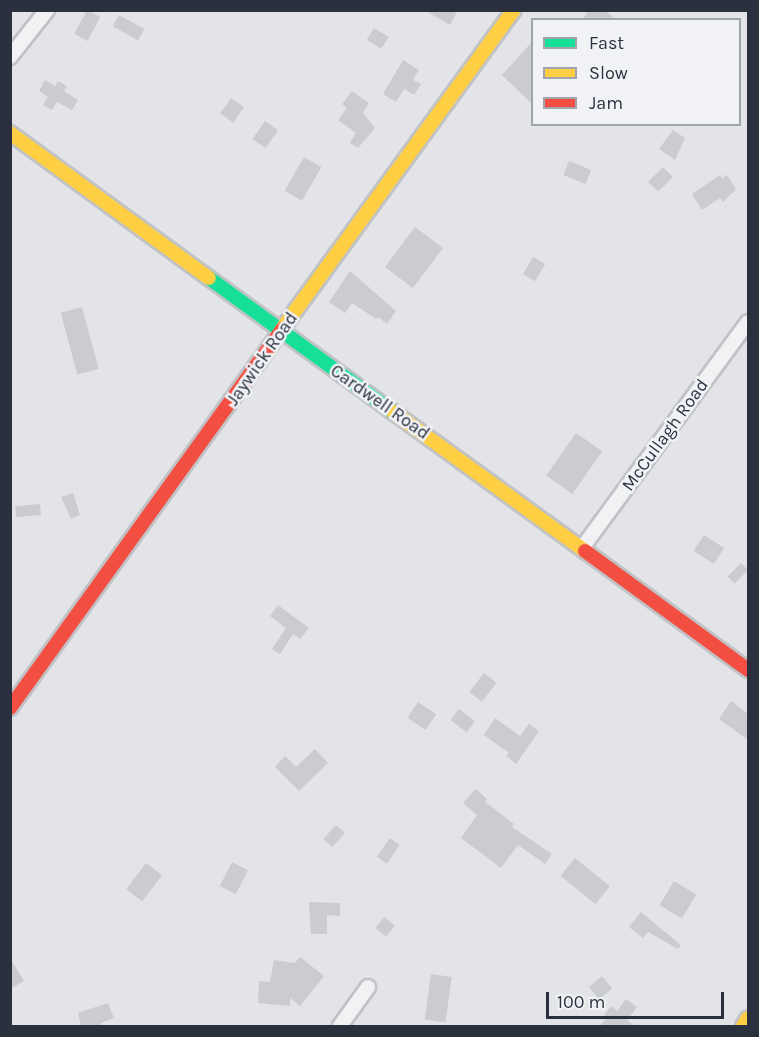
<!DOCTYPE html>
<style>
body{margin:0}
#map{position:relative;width:759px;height:1037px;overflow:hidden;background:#e2e4e7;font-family:Karla,sans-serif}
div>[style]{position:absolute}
.building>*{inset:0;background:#cbcccf;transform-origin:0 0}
.roads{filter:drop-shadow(2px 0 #c1c2c5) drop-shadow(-2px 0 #c1c2c5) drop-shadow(0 2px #c1c2c5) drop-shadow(0 -2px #c1c2c5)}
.street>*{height:14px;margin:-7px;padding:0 7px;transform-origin:7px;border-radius:7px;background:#f1f2f4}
.fast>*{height:14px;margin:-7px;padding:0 7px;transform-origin:7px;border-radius:7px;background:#16e098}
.slow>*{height:14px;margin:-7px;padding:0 7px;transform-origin:7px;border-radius:7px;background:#ffcf43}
.jam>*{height:14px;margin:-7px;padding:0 7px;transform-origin:7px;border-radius:7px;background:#f24e42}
span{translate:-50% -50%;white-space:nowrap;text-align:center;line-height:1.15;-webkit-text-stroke:5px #f0f2f6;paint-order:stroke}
.street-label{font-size:18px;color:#2b303e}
.frame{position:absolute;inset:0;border:12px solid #2b303e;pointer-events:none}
.legend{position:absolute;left:531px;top:18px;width:210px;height:108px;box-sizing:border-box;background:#f0f2f6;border:2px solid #a1a4ac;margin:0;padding:8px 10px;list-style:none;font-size:18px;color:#2b303e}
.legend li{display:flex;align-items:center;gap:12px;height:30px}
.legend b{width:30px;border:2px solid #a1a4ac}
.scale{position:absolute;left:546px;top:992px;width:178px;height:27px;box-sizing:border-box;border:3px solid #2b303e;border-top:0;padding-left:8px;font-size:18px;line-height:21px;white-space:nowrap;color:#2b303e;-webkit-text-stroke:4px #f0f2f6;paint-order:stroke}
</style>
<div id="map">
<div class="building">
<div style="left:87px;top:10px;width:15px;height:27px;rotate:28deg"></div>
<div style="clip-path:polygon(424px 10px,458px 10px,450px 25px)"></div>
<div style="clip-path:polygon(588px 10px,605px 10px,616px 20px,583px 20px)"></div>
<div style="left:119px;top:15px;width:29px;height:13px;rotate:29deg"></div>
<div style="left:374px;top:28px;width:17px;height:14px;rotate:31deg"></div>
<div style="clip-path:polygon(532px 42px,532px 104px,502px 75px)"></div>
<div style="clip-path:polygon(403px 60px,419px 70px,413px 80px,421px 84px,414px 95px,404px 89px,396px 102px,383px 94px)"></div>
<div style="clip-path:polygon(45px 80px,55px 86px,58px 81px,67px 86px,64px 91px,78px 100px,72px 110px,57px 102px,52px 110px,43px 105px,48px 97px,39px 91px)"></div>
<div style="clip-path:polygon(352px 91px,369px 103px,363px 113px,375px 128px,358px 148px,350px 143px,356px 133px,338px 120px,347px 108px,342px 104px)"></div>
<div style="left:231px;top:98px;width:16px;height:19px;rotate:35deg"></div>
<div style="left:265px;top:121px;width:16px;height:22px;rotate:35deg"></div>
<div style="clip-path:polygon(673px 130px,685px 138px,675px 160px,659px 149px)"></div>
<div style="left:304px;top:157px;width:20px;height:39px;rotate:30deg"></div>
<div style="left:569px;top:161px;width:24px;height:15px;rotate:22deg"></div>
<div style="left:663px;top:167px;width:14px;height:21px;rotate:45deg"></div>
<div style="clip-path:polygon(720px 175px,722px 178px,727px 175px,736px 189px,723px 202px,720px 198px,702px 210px,692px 194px)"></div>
<div style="left:415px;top:227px;width:35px;height:50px;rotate:37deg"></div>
<div style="left:533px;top:257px;width:14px;height:20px;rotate:30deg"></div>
<div style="clip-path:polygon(350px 271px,396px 311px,387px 324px,378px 317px,376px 319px,352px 303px,345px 313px,329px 302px)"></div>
<div style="left:82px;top:307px;width:64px;height:22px;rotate:75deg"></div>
<div style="left:576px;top:433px;width:32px;height:52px;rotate:35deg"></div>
<div style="clip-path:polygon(73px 493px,80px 515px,71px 519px,61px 497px)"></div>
<div style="left:40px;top:504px;width:11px;height:25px;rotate:85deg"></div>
<div style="left:704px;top:535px;width:24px;height:19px;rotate:33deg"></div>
<div style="left:741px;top:563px;width:10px;height:19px;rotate:45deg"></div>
<div style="clip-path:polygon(278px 605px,309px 628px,300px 639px,293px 634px,280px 654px,272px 649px,286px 628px,270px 616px)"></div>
<div style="left:484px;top:673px;width:16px;height:24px;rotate:38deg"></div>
<div style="clip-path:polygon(731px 701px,748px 714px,748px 740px,719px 719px)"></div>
<div style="left:418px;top:702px;width:22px;height:19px;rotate:34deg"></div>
<div style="left:459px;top:709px;width:20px;height:14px;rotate:37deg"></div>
<div style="clip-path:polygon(495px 718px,520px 736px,529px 724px,539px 731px,516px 764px,506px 756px,509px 753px,484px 735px)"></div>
<div style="clip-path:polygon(315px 749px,328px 763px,299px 791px,275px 767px,285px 756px,296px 767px)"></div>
<div style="clip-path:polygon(476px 789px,487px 799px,485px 802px,514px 824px,512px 827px,552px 854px,545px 864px,518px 845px,501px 868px,461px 838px,477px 815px,463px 803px)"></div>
<div style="left:336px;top:825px;width:12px;height:19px;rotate:42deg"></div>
<div style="left:390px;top:838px;width:12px;height:23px;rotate:35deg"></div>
<div style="left:575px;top:858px;width:45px;height:23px;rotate:39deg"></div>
<div style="left:232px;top:862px;width:18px;height:27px;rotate:27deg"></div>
<div style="left:146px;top:863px;width:20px;height:33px;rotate:37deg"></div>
<div style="left:674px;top:881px;width:26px;height:28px;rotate:31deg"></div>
<div style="clip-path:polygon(309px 902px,340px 903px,340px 916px,327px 915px,327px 934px,311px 934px)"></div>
<div style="clip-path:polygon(641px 912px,681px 945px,678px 949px,648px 932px,643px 938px,629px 927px)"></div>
<div style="left:384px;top:917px;width:14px;height:14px;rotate:39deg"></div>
<div style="clip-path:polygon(300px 957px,324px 976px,300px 1006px,290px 998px,290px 1006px,258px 1003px,259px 981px,270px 982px,274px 960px,295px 963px)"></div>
<div style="clip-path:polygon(10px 958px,24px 981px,10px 989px)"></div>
<div style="left:431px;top:974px;width:21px;height:46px;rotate:8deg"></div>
<div style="left:602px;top:976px;width:16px;height:17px;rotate:50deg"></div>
<div style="clip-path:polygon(626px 999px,637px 1007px,627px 1020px,635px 1026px,600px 1026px,607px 1017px,604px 1015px,611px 1006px,617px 1011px)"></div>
<div style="clip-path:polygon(108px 1003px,114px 1018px,101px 1023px,102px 1026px,81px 1026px,78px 1013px)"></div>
</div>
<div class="roads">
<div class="street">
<div style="left:10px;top:57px;width:60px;rotate:-51.8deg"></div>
<div style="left:582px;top:548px;width:280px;rotate:-53.7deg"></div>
<div style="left:340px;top:1026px;width:48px;rotate:-54.3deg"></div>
</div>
<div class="fast">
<div style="left:209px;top:278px;width:228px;rotate:36.1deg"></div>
</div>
<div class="slow">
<div style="left:10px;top:133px;width:246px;rotate:36.1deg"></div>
<div style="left:282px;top:329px;width:394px;rotate:-54deg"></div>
<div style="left:393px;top:412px;width:237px;rotate:35.9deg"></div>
<div style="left:743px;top:1026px;width:9px;rotate:-58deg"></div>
</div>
<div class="jam">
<div style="left:585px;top:551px;width:202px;rotate:36.1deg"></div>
<div style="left:10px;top:708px;width:467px;rotate:-54.3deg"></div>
</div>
</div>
<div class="street-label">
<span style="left:262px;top:359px;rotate:-55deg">Jaywick Road</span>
<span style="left:380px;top:402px;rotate:35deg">Cardwell Road</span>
<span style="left:665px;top:435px;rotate:-54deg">McCullagh Road</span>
</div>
<div class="frame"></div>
<ul class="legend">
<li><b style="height:8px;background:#16e098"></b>Fast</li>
<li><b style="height:8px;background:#ffcf43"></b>Slow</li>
<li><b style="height:8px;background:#f24e42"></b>Jam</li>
</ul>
<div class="scale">100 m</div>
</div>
